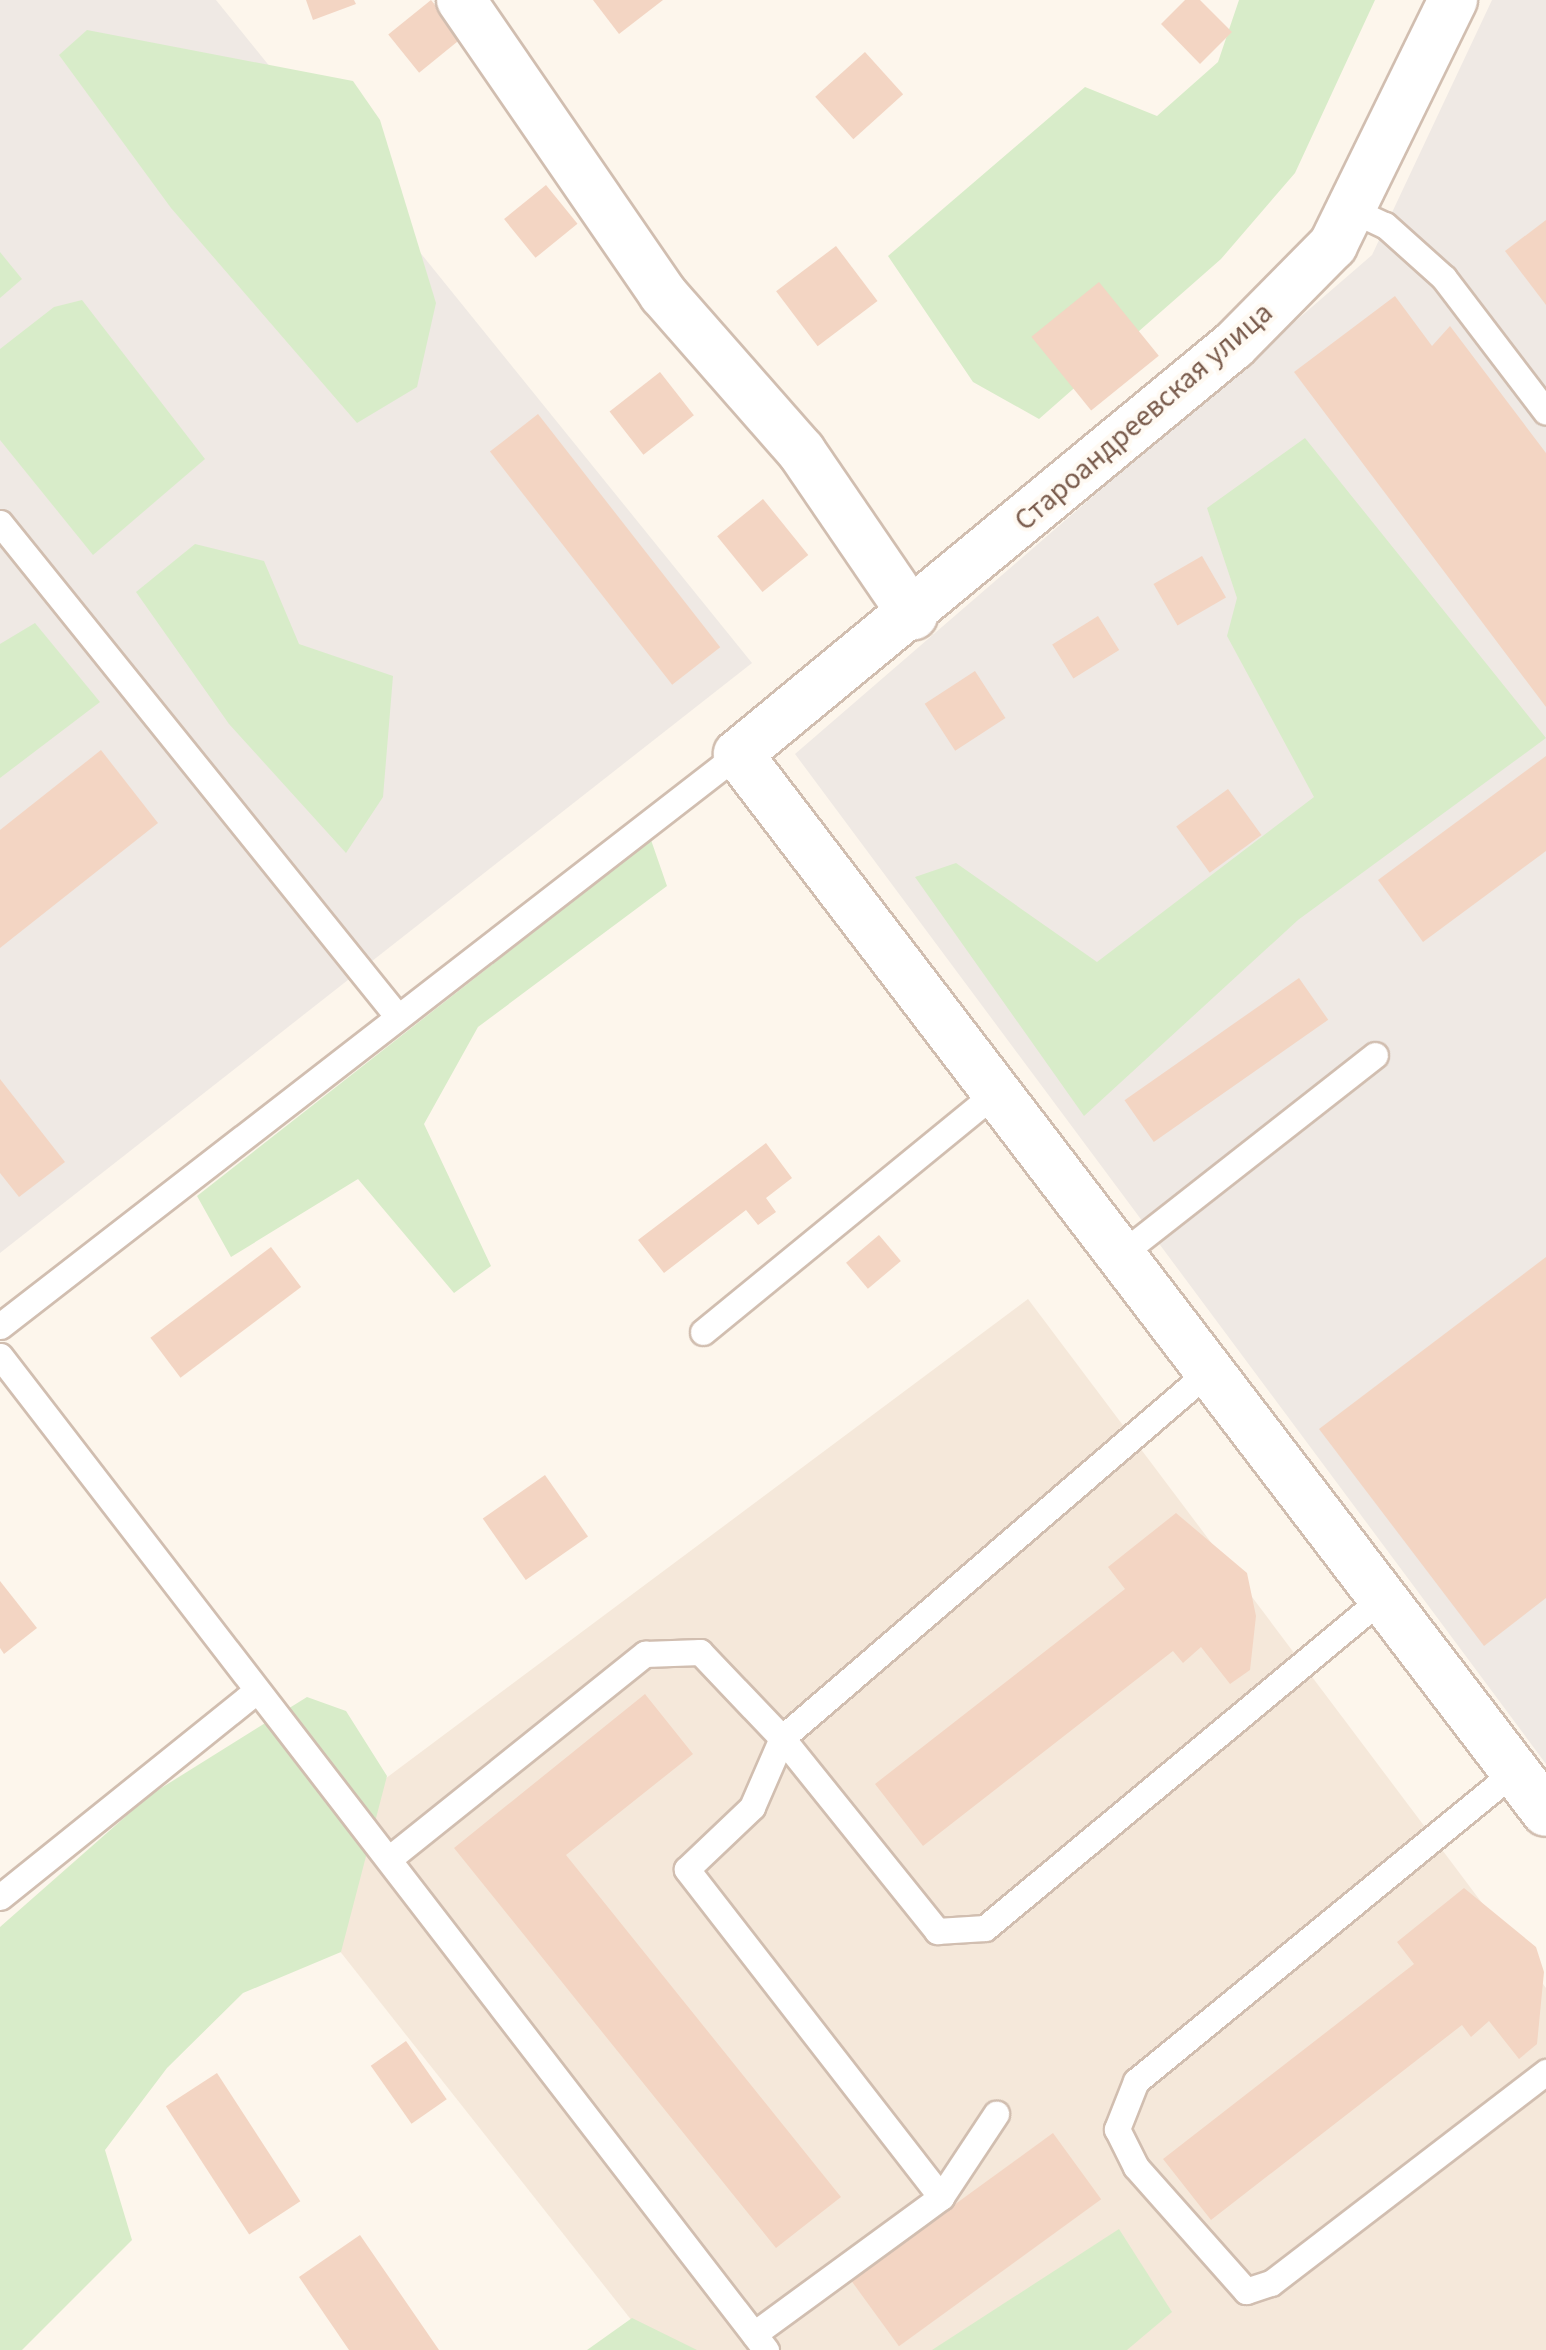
<!DOCTYPE html>
<meta charset="utf-8">
<style>
body{margin:0}
#map{position:relative;width:1546px;height:2350px;overflow:hidden;background:#fdf6ec;font-family:"Source Sans 3",sans-serif}
div>[style]{position:absolute}
.residential>*{inset:0;background:#f5e8da}
.industrial>*{inset:0;background:#efe9e4}
.green>*{inset:0;background:#d8ecc9}
.building>*{inset:0;background:#f3d5c3;transform-origin:0 0}
.roads{filter:drop-shadow(2px 0 #d1beb0) drop-shadow(-2px 0 #d1beb0) drop-shadow(0 2px #d1beb0) drop-shadow(0 -2px #d1beb0)}
.lane>*{height:25px;margin:-12.5px;padding:0 12.5px;transform-origin:12.5px;border-radius:12.5px;background:#fff}
.street>*{height:48px;margin:-24px;padding:0 24px;transform-origin:24px;border-radius:24px;background:#fff}
span{translate:-50% -50%;white-space:nowrap;text-align:center;line-height:1.15;-webkit-text-stroke:8px #fffaf3;paint-order:stroke}
.street-label{font-size:30px;color:#7a5c4d}
</style>
<div id="map">
<div class="residential">
<div style="clip-path:polygon(1028px 1299px,1546px 1988px,1546px 2350px,655px 2350px,271px 1864px)"></div>
</div>
<div class="industrial">
<div style="clip-path:polygon(0 0,216px 0,752px 663px,0 1253px)"></div>
<div style="clip-path:polygon(1492px 0,1546px 0,1546px 1764px,795px 754px,1372px 255px)"></div>
</div>
<div class="green">
<div style="clip-path:polygon(1239px 0,1375px 0,1295px 173px,1221px 259px,1039px 419px,973px 382px,888px 256px,1085px 87px,1157px 116px,1218px 62px)"></div>
<div style="clip-path:polygon(87px 30px,353px 81px,380px 120px,436px 303px,417px 387px,357px 423px,171px 208px,59px 55px)"></div>
<div style="clip-path:polygon(0 252px,22px 279px,0 298px)"></div>
<div style="clip-path:polygon(82px 300px,205px 459px,93px 555px,0 440px,0 349px,54px 307px)"></div>
<div style="clip-path:polygon(1305px 438px,1546px 738px,1298px 920px,1084px 1116px,915px 877px,956px 863px,1097px 962px,1314px 797px,1227px 636px,1237px 598px,1207px 508px)"></div>
<div style="clip-path:polygon(195px 544px,264px 561px,299px 644px,393px 676px,383px 797px,346px 853px,229px 724px,136px 592px)"></div>
<div style="clip-path:polygon(35px 623px,100px 702px,0 778px,0 644px)"></div>
<div style="clip-path:polygon(651px 840px,667px 886px,478px 1027px,424px 1124px,491px 1266px,454px 1293px,358px 1179px,231px 1257px,197px 1196px)"></div>
<div style="clip-path:polygon(307px 1697px,346px 1711px,387px 1776px,341px 1952px,243px 1993px,167px 2068px,105px 2150px,132px 2240px,22px 2350px,0 2350px,0 1927px,150px 1795px)"></div>
<div style="clip-path:polygon(1119px 2229px,1172px 2312px,1127px 2350px,932px 2350px)"></div>
<div style="clip-path:polygon(632px 2318px,697px 2350px,587px 2350px)"></div>
</div>
<div class="building">
<div style="clip-path:polygon(306px 0,354px 0,356px 4px,313px 20px)"></div>
<div style="left:431px;top:0;width:49px;height:55px;rotate:51deg"></div>
<div style="clip-path:polygon(593px 0,663px 0,619px 34px)"></div>
<div style="clip-path:polygon(1185px 0,1200px 0,1232px 32px,1200px 64px,1161px 24px)"></div>
<div style="left:865px;top:52px;width:57px;height:67px;rotate:48deg"></div>
<div style="left:546px;top:185px;width:50px;height:54px;rotate:51deg"></div>
<div style="clip-path:polygon(1546px 220px,1546px 305px,1505px 251px)"></div>
<div style="left:836px;top:246px;width:69px;height:75px;rotate:53deg"></div>
<div style="left:1099px;top:282px;width:95px;height:87px;rotate:51deg"></div>
<div style="clip-path:polygon(1395px 296px,1432px 346px,1450px 326px,1546px 453px,1546px 707px,1294px 372px)"></div>
<div style="left:660px;top:372px;width:55px;height:64px;rotate:52deg"></div>
<div style="left:538px;top:414px;width:296px;height:61px;rotate:52deg"></div>
<div style="left:763px;top:499px;width:72px;height:59px;rotate:51deg"></div>
<div style="left:1202px;top:556px;width:48px;height:56px;rotate:60deg"></div>
<div style="left:1098px;top:616px;width:40px;height:54px;rotate:58deg"></div>
<div style="left:975px;top:671px;width:56px;height:60px;rotate:57deg"></div>
<div style="clip-path:polygon(101px 750px,158px 823px,0 948px,0 830px)"></div>
<div style="clip-path:polygon(1546px 756px,1546px 851px,1423px 942px,1378px 880px)"></div>
<div style="left:1228px;top:789px;width:57px;height:64px;rotate:54deg"></div>
<div style="left:1299px;top:978px;width:51px;height:213px;rotate:55deg"></div>
<div style="clip-path:polygon(0 1079px,65px 1162px,19px 1197px,0 1173px)"></div>
<div style="clip-path:polygon(766px 1143px,792px 1178px,766px 1198px,776px 1212px,758px 1225px,746px 1210px,664px 1273px,638px 1240px)"></div>
<div style="left:879px;top:1235px;width:34px;height:43px;rotate:50deg"></div>
<div style="left:271px;top:1247px;width:50px;height:151px;rotate:53deg"></div>
<div style="clip-path:polygon(1546px 1257px,1546px 1598px,1484px 1646px,1319px 1429px)"></div>
<div style="left:545px;top:1475px;width:75px;height:76px;rotate:55deg"></div>
<div style="clip-path:polygon(1176px 1513px,1247px 1573px,1256px 1616px,1250px 1670px,1230px 1684px,1201px 1647px,1183px 1663px,1173px 1651px,923px 1846px,875px 1784px,1125px 1589px,1108px 1567px)"></div>
<div style="clip-path:polygon(0 1581px,37px 1628px,4px 1654px,0 1648px)"></div>
<div style="clip-path:polygon(645px 1694px,693px 1754px,566px 1855px,841px 2197px,776px 2248px,454px 1848px)"></div>
<div style="clip-path:polygon(1464px 1888px,1536px 1947px,1544px 1972px,1537px 2044px,1519px 2059px,1489px 2021px,1471px 2037px,1462px 2025px,1211px 2220px,1163px 2159px,1414px 1964px,1397px 1942px)"></div>
<div style="left:406px;top:2041px;width:71px;height:43px;rotate:55deg"></div>
<div style="left:217px;top:2073px;width:153px;height:61px;rotate:57deg"></div>
<div style="left:1053px;top:2133px;width:82px;height:250px;rotate:54deg"></div>
<div style="clip-path:polygon(360px 2235px,439px 2350px,349px 2350px,299px 2277px)"></div>
</div>
<div class="roads">
<div class="lane">
<div style="left:1350px;top:209px;width:38px;rotate:25deg"></div>
<div style="left:1385px;top:225px;width:79px;rotate:41.9deg"></div>
<div style="left:1444px;top:278px;width:168px;rotate:52.7deg"></div>
<div style="left:0;top:523px;width:628px;rotate:51.14deg"></div>
<div style="left:1120px;top:1255px;width:324px;rotate:-38.1deg"></div>
<div style="left:0;top:1326px;width:934px;rotate:-37.78deg"></div>
<div style="left:703px;top:1332px;width:377px;rotate:-39.3deg"></div>
<div style="left:0;top:1356px;width:1255px;rotate:52.38deg"></div>
<div style="left:1515px;top:1771px;width:490px;rotate:140.7deg"></div>
<div style="left:1136px;top:2081px;width:52px;rotate:111.6deg"></div>
<div style="left:1117px;top:2129px;width:42px;rotate:63.4deg"></div>
<div style="left:1136px;top:2167px;width:166px;rotate:48.4deg"></div>
<div style="left:1246px;top:2291px;width:26px;rotate:-18deg"></div>
<div style="left:1271px;top:2283px;width:347px;rotate:-37.5deg"></div>
<div style="left:390px;top:1858px;width:327px;rotate:-38.7deg"></div>
<div style="left:645px;top:1654px;width:55px;rotate:-2.1deg"></div>
<div style="left:700px;top:1652px;width:119px;rotate:46.4deg"></div>
<div style="left:782px;top:1738px;width:563px;rotate:-40.68deg"></div>
<div style="left:0;top:1897px;width:329px;rotate:-38.8deg"></div>
<div style="left:941px;top:2197px;width:415px;rotate:-127.8deg"></div>
<div style="left:687px;top:1869px;width:90px;rotate:-43.6deg"></div>
<div style="left:752px;top:1807px;width:75px;rotate:-66.5deg"></div>
<div style="left:782px;top:1738px;width:248px;rotate:51.2deg"></div>
<div style="left:937px;top:1931px;width:48px;rotate:-3.6deg"></div>
<div style="left:985px;top:1928px;width:515px;rotate:-39.72deg"></div>
<div style="left:754px;top:2334px;width:232px;rotate:-36.2deg"></div>
<div style="left:941px;top:2197px;width:100px;rotate:-56.5deg"></div>
</div>
<div class="street">
<div style="left:461px;top:0;width:357px;rotate:55.5deg"></div>
<div style="left:663px;top:294px;width:209px;rotate:48.7deg"></div>
<div style="left:801px;top:451px;width:199px;rotate:55.7deg"></div>
<div style="left:1453px;top:0;width:273px;rotate:116.1deg"></div>
<div style="left:1333px;top:245px;width:141px;rotate:134.7deg"></div>
<div style="left:1234px;top:345px;width:643px;rotate:140.49deg"></div>
<div style="left:738px;top:754px;width:1331px;rotate:52.63deg"></div>
</div>
</div>
<div class="street-label">
<span style="left:1144px;top:417px;rotate:-41deg">Староандреевская улица</span>
</div>
</div>
